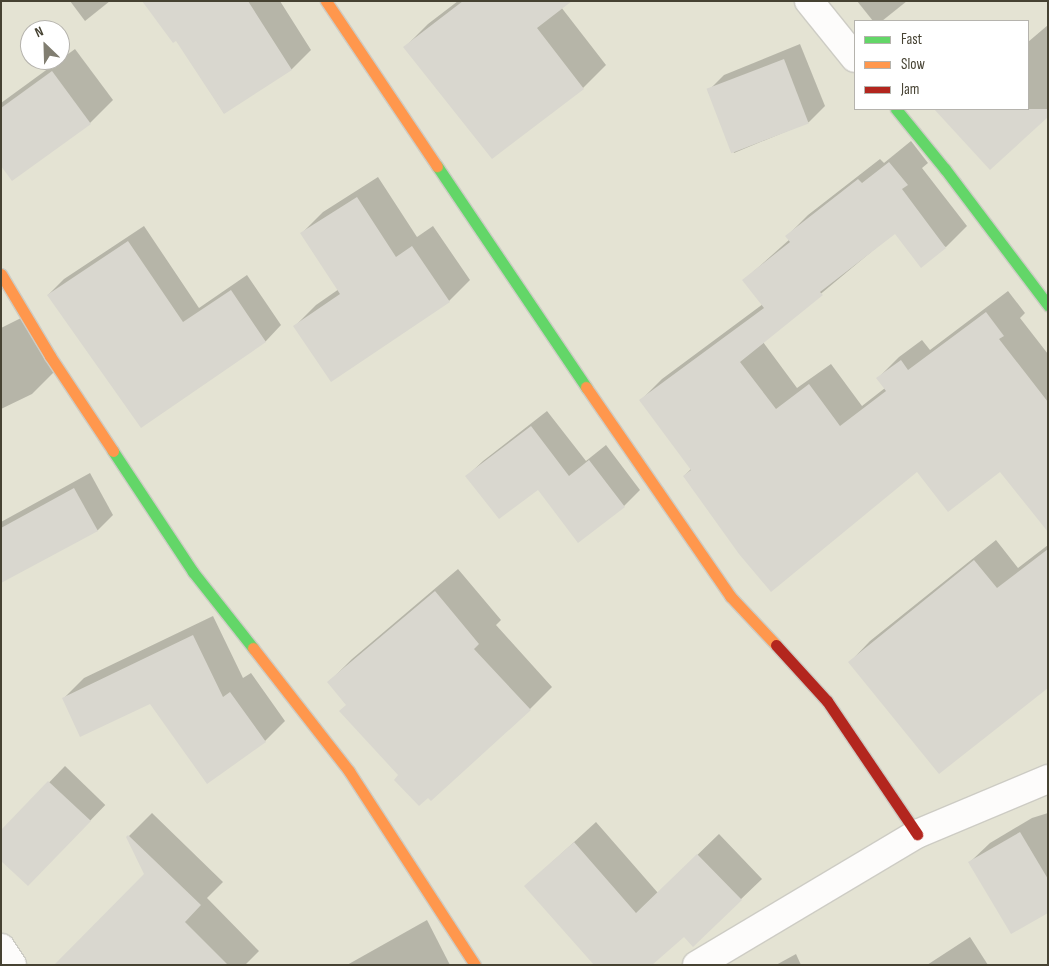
<!DOCTYPE html>
<style>
body{margin:0}
#map{position:relative;width:1049px;height:966px;overflow:hidden;background:#efeee6;font-family:"Sofia Sans Condensed",sans-serif}
div>[style]{position:absolute}
.residential>*{inset:0;background:#e4e3d3}
.shadow>*{inset:0;background:#0003;transform-origin:0 0}
.building>*{inset:0;background:#d9d7cf;transform-origin:0 0}
.roads{filter:drop-shadow(1px 0 #cdccc4) drop-shadow(-1px 0 #cdccc4) drop-shadow(0 1px #cdccc4) drop-shadow(0 -1px #cdccc4)}
.street>*{height:28px;margin:-14px;padding:0 14px;transform-origin:14px;border-radius:14px;background:#fdfcfb}
.fast>*{height:11px;margin:-5.5px;padding:0 5.5px;transform-origin:5.5px;border-radius:5.5px;background:#63d668}
.slow>*{height:11px;margin:-5.5px;padding:0 5.5px;transform-origin:5.5px;border-radius:5.5px;background:#ff974d}
.jam>*{height:11px;margin:-5.5px;padding:0 5.5px;transform-origin:5.5px;border-radius:5.5px;background:#b3261e}
span{translate:-50% -50%;white-space:nowrap;text-align:center;line-height:1.15;-webkit-text-stroke:4px #fff;paint-order:stroke}
.frame{position:absolute;inset:0;border:2px solid #464232;pointer-events:none}
.legend{position:absolute;left:854px;top:20px;width:175px;height:90px;box-sizing:border-box;background:#fff;border:1px solid #b5b3ad;margin:0;padding:6px 9px;list-style:none;font-size:15px;color:#464232}
.legend li{display:flex;align-items:center;gap:10px;height:25px}
.legend b{width:25px;border:1px solid #b5b3ad}
.north{position:absolute;left:20px;top:20px;width:50px;height:50px;box-sizing:border-box;background:#fff;border:1px solid #b5b3ad;border-radius:50%;rotate:336deg;font-size:14px;font-weight:700;line-height:20px;text-align:center;color:#464232}
.north::after{content:'';display:block;margin:auto;width:18px;height:22px;background:#817e71;clip-path:polygon(50% 0,100% 100%,50% 72%,0 100%)}
</style>
<div id="map">
<div class="residential">
<div style="clip-path:polygon(evenodd,1px 1px,1048px 1px,1048px 965px,1px 965px,1px 1px,855px 21px,1028px 21px,1028px 109px,855px 109px,855px 21px,1px 1px,30px 30px,60px 30px,60px 60px,30px 60px,30px 30px)"></div>
</div>
<div class="shadow">
<div style="clip-path:polygon(70px 1px,110px 1px,85px 21px)"></div>
<div style="clip-path:polygon(143px 1px,280px 1px,311px 50px,292px 69px,224px 113px,176px 39px)"></div>
<div style="clip-path:polygon(458px 1px,566px 1px,561px 7px,606px 65px,583px 88px,405px 47px,428px 24px)"></div>
<div style="clip-path:polygon(857px 1px,907px 1px,882px 21px,873px 21px)"></div>
<div style="clip-path:polygon(1048px 25px,1048px 117px,947px 122px,960px 109px,1028px 109px,1028px 42px)"></div>
<div style="clip-path:polygon(800px 44px,825px 106px,809px 122px,734px 153px,708px 91px,724px 75px)"></div>
<div style="clip-path:polygon(75px 49px,113px 100px,90px 123px,13px 179px,1px 164px,1px 103px)"></div>
<div style="clip-path:polygon(911px 141px,928px 163px,922px 168px,967px 226px,946px 247px,895px 232px,763px 342px,797px 388px,831px 364px,862px 406px,885px 388px,878px 378px,899px 357px,922px 340px,930px 350px,1008px 291px,1025px 313px,1020px 318px,1048px 354px,1048px 530px,1000px 470px,684px 476px,692px 468px,641px 400px,662px 379px,763px 304px,744px 280px,790px 239px,787px 236px,808px 215px,880px 159px,884px 163px)"></div>
<div style="clip-path:polygon(378px 177px,417px 237px,433px 226px,470px 280px,449px 301px,295px 326px,316px 305px,339px 289px,302px 233px,323px 212px)"></div>
<div style="clip-path:polygon(144px 226px,199px 308px,247px 275px,281px 325px,266px 341px,141px 426px,48px 295px,64px 279px)"></div>
<div style="clip-path:polygon(27px 315px,55px 371px,32px 394px,1px 409px,1px 328px)"></div>
<div style="clip-path:polygon(547px 411px,586px 461px,606px 445px,640px 490px,624px 506px,579px 541px,538px 488px,467px 476px,483px 461px)"></div>
<div style="clip-path:polygon(90px 473px,113px 515px,98px 530px,1px 582px,1px 522px)"></div>
<div style="clip-path:polygon(996px 540px,1018px 568px,1048px 545px,1048px 686px,849px 663px,870px 641px)"></div>
<div style="clip-path:polygon(458px 569px,501px 620px,496px 625px,552px 687px,530px 709px,400px 775px,329px 682px,352px 659px)"></div>
<div style="clip-path:polygon(213px 616px,243px 678px,251px 673px,285px 721px,265px 741px,207px 782px,151px 703px,64px 698px,84px 678px)"></div>
<div style="left:65px;top:766px;width:56px;height:92px;rotate:44deg"></div>
<div style="clip-path:polygon(152px 813px,223px 882px,207px 898px,259px 951px,245px 965px,56px 965px,145px 874px,128px 837px)"></div>
<div style="clip-path:polygon(1048px 813px,1048px 911px,970px 862px,990px 843px,1032px 818px)"></div>
<div style="clip-path:polygon(596px 822px,658px 893px,719px 834px,762px 879px,693px 945px,684px 936px,526px 886px)"></div>
<div style="clip-path:polygon(427px 920px,450px 965px,347px 965px)"></div>
<div style="clip-path:polygon(970px 937px,988px 965px,927px 965px)"></div>
<div style="clip-path:polygon(796px 954px,801px 965px,776px 965px)"></div>
</div>
<div class="building">
<div style="clip-path:polygon(142px 1px,248px 1px,292px 70px,224px 114px,176px 41px,173px 43px)"></div>
<div style="clip-path:polygon(463px 1px,572px 1px,537px 28px,584px 89px,492px 159px,403px 47px)"></div>
<div style="left:784px;top:59px;width:69px;height:83px;rotate:69deg"></div>
<div style="clip-path:polygon(52px 71px,91px 124px,12px 181px,1px 166px,1px 108px)"></div>
<div style="clip-path:polygon(934px 109px,1048px 109px,1048px 117px,990px 170px)"></div>
<div style="clip-path:polygon(889px 162px,908px 185px,902px 189px,946px 248px,921px 268px,895px 234px,820px 292px,823px 295px,740px 362px,776px 409px,809px 384px,840px 426px,886px 391px,876px 378px,901px 360px,908px 370px,986px 312px,1004px 336px,999px 339px,1048px 402px,1048px 532px,1000px 472px,948px 512px,917px 472px,771px 592px,739px 554px,683px 476px,691px 470px,639px 400px,764px 308px,742px 280px,790px 242px,785px 236px,858px 179px,862px 183px)"></div>
<div style="clip-path:polygon(357px 197px,396px 257px,412px 246px,450px 302px,331px 382px,293px 326px,340px 294px,300px 233px)"></div>
<div style="clip-path:polygon(128px 241px,183px 322px,231px 290px,266px 342px,141px 428px,47px 295px)"></div>
<div style="clip-path:polygon(531px 426px,569px 476px,589px 460px,625px 507px,578px 543px,538px 490px,499px 519px,465px 476px)"></div>
<div style="clip-path:polygon(74px 488px,98px 531px,1px 583px,1px 528px)"></div>
<div style="clip-path:polygon(1048px 549px,1048px 688px,939px 774px,848px 662px,974px 560px,997px 588px)"></div>
<div style="clip-path:polygon(435px 591px,479px 644px,474px 649px,531px 710px,431px 801px,428px 798px,419px 806px,394px 780px,398px 775px,339px 711px,346px 705px,327px 682px)"></div>
<div style="clip-path:polygon(193px 635px,223px 697px,230px 692px,266px 742px,207px 784px,150px 704px,80px 737px,62px 698px)"></div>
<div style="clip-path:polygon(48px 781px,91px 821px,28px 886px,1px 861px,1px 830px)"></div>
<div style="clip-path:polygon(1020px 832px,1048px 879px,1048px 913px,1011px 934px,968px 862px)"></div>
<div style="clip-path:polygon(128px 835px,201px 905px,185px 922px,228px 965px,54px 965px,144px 874px,126px 837px)"></div>
<div style="clip-path:polygon(574px 842px,636px 913px,697px 854px,742px 900px,693px 947px,684px 937px,652px 965px,594px 965px,524px 886px)"></div>
</div>
<div class="roads">
<div class="street">
<div style="left:809px;top:1px;width:73px;rotate:51.1deg"></div>
<div style="left:1px;top:948px;width:20px;rotate:57deg"></div>
<div style="left:697px;top:965px;width:256px;rotate:-30.8deg"></div>
<div style="left:917px;top:834px;width:142px;rotate:-22.8deg"></div>
</div>
<div class="fast">
<div style="left:896px;top:109px;width:77px;rotate:50.8deg"></div>
<div style="left:945px;top:169px;width:171px;rotate:52.9deg"></div>
<div style="left:437px;top:166px;width:267px;rotate:56deg"></div>
<div style="left:113px;top:451px;width:145px;rotate:56.5deg"></div>
<div style="left:193px;top:572px;width:97px;rotate:51.7deg"></div>
</div>
<div class="slow">
<div style="left:326px;top:1px;width:199px;rotate:56.1deg"></div>
<div style="left:1px;top:274px;width:96px;rotate:59.1deg"></div>
<div style="left:50px;top:356px;width:114px;rotate:56.4deg"></div>
<div style="left:586px;top:387px;width:254px;rotate:55.4deg"></div>
<div style="left:730px;top:596px;width:67px;rotate:46.8deg"></div>
<div style="left:253px;top:648px;width:156px;rotate:52deg"></div>
<div style="left:349px;top:771px;width:231px;rotate:57deg"></div>
</div>
<div class="jam">
<div style="left:776px;top:645px;width:76px;rotate:47.7deg"></div>
<div style="left:827px;top:701px;width:161px;rotate:55.9deg"></div>
</div>
</div>
<div class="frame"></div>
<ul class="legend">
<li><b style="height:6px;background:#63d668"></b>Fast</li>
<li><b style="height:6px;background:#ff974d"></b>Slow</li>
<li><b style="height:6px;background:#b3261e"></b>Jam</li>
</ul>
<div class="north">N</div>
</div>
